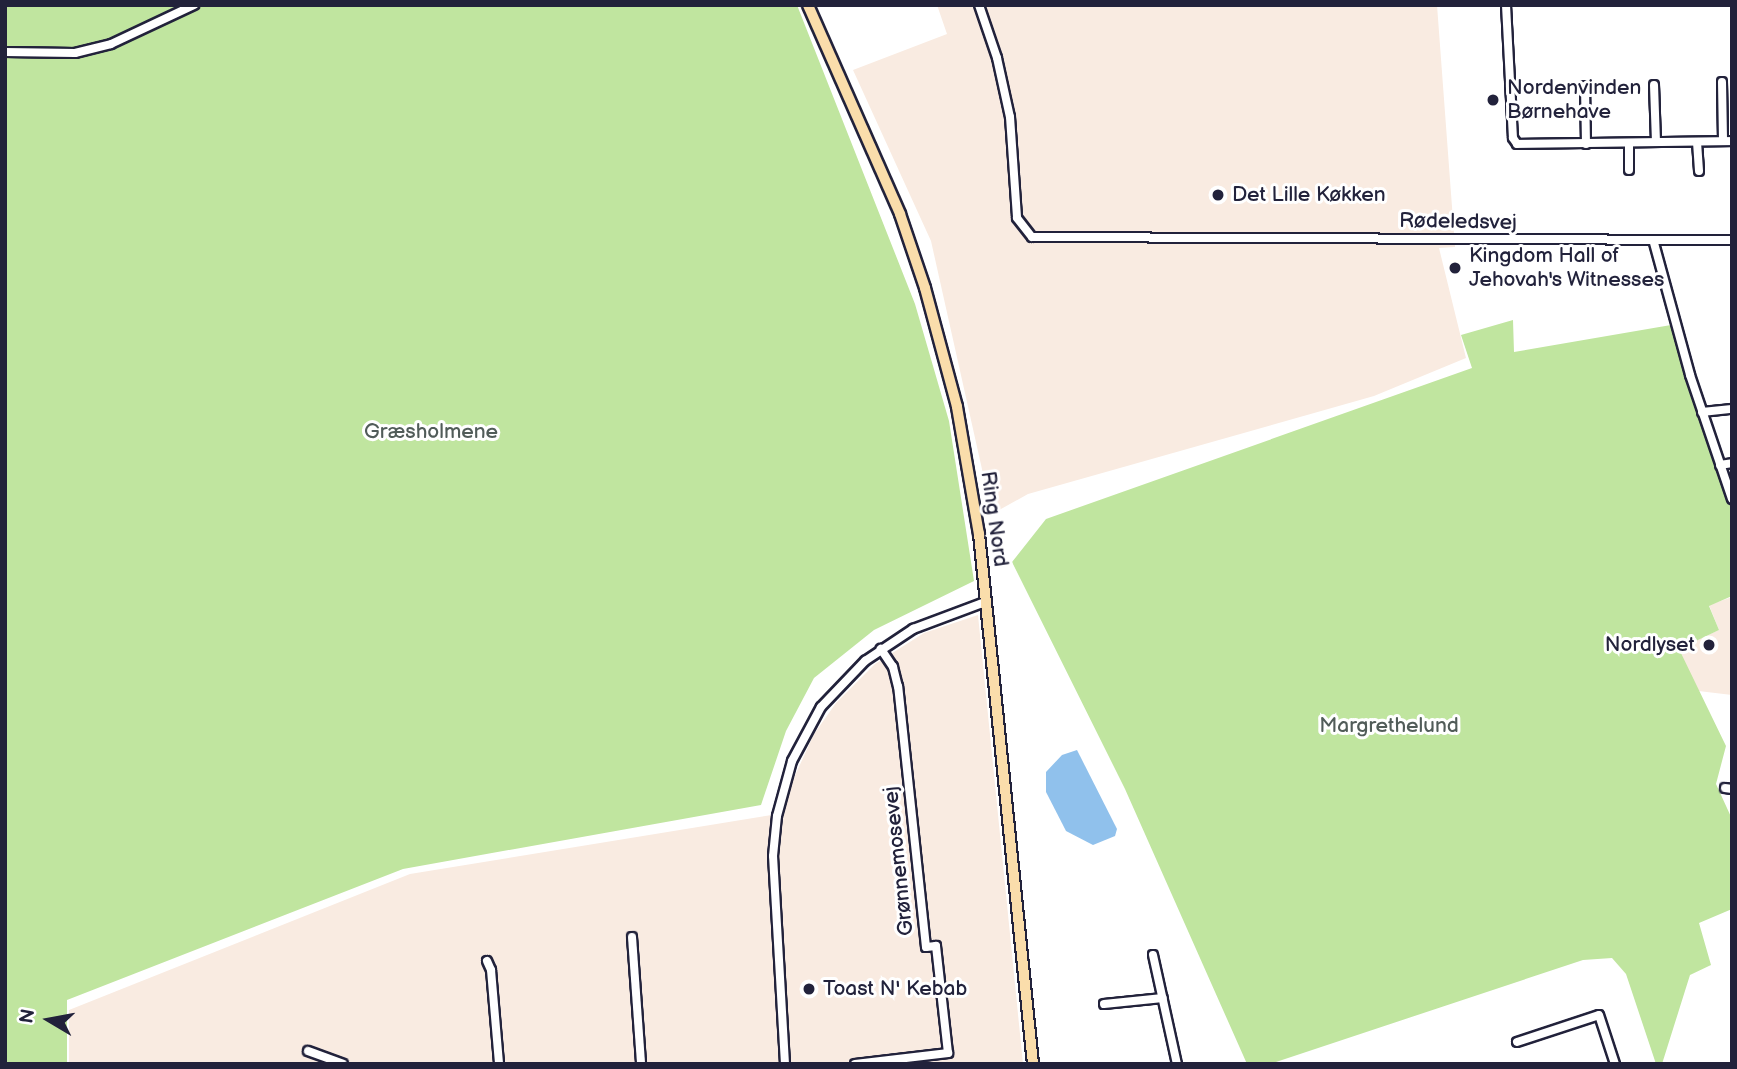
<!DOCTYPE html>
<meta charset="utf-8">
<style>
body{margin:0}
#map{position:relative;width:1737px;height:1069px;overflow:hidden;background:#fff;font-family:"Balsamiq Sans",sans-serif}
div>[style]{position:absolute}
.built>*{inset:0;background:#f9ebe1}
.green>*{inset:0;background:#c0e59f}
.water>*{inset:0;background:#90c1ec}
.roads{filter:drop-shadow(2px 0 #22223b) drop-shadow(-2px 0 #22223b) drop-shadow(0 2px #22223b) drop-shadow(0 -2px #22223b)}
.minor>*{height:8px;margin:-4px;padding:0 4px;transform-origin:4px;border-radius:4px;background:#fff}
.major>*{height:10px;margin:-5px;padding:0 5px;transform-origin:5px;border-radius:5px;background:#faddab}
.dots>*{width:19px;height:19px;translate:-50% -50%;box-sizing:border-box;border:4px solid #fff;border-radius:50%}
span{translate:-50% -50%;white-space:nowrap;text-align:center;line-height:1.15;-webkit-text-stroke:6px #fff;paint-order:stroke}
.poi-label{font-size:21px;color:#22223b}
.left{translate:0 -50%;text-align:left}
.right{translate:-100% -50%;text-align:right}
.street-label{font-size:21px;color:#22223b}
.park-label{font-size:21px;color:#515c59}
.frame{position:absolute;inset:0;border:7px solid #22223b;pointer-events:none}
.north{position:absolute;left:14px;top:985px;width:70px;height:70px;-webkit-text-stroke:5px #fff;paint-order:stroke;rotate:280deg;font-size:19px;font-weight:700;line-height:28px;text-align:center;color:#22223b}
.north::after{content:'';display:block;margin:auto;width:24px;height:32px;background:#22223b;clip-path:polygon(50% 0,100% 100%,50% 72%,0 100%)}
</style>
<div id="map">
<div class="built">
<div style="clip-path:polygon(937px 5px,1437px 5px,1455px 247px,1439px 248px,1466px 358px,1374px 396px,1028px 494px,992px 514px,931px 241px,853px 70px,947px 34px)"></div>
<div style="clip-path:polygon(1732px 597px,1732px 695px,1665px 687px,1653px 660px,1719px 630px,1709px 605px)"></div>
<div style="clip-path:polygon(978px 615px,1023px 1064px,69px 1064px,69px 1010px,410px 874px,784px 813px,792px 782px,814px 734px,836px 703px,875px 664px,924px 633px)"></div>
</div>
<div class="green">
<div style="clip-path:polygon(5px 5px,797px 5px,915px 304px,949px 421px,974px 581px,874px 630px,814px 678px,786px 731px,761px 805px,403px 869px,67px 1000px,67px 1064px,5px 1064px)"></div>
<div style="clip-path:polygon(1513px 320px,1514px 352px,1671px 325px,1732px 512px,1732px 596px,1709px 606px,1719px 630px,1679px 649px,1726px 746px,1716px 784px,1732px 819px,1732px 909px,1699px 923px,1711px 965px,1690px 975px,1662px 1064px,1656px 1064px,1626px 974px,1612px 958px,1583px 960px,1270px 1064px,1247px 1064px,1125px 789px,1012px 562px,1046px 519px,1472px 368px,1461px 335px)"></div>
</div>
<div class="water">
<div style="clip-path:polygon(1077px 750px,1117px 829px,1115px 836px,1093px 845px,1066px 831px,1046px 792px,1046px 772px,1062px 755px)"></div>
</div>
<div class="roads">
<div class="minor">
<div style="left:979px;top:5px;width:56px;rotate:71.2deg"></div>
<div style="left:997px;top:58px;width:60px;rotate:77.6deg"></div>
<div style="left:1010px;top:117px;width:101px;rotate:86deg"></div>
<div style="left:1017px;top:218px;width:24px;rotate:52deg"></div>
<div style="left:1032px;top:237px;width:700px;rotate:0.25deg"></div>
<div style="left:1506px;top:5px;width:133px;rotate:87deg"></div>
<div style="left:1513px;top:138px;width:7px;rotate:56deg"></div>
<div style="left:1517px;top:144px;width:215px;rotate:-0.8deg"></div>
<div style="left:5px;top:52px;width:70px;rotate:0.8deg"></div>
<div style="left:75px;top:53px;width:37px;rotate:-14deg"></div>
<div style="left:111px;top:44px;width:92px;rotate:-25.2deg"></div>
<div style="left:1722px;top:82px;width:59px;rotate:89deg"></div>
<div style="left:1654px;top:85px;width:57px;rotate:88deg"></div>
<div style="left:1585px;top:86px;width:58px;rotate:89deg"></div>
<div style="left:1697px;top:142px;width:29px;rotate:86deg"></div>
<div style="left:1629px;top:143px;width:27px;rotate:90deg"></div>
<div style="left:1654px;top:243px;width:137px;rotate:74.7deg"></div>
<div style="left:1690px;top:375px;width:131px;rotate:71.3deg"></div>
<div style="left:1702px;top:412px;width:30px;rotate:-6deg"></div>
<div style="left:1720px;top:465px;width:12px;rotate:-9deg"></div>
<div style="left:1725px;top:788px;width:7px;rotate:8deg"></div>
<div style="left:632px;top:937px;width:127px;rotate:85.9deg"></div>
<div style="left:1153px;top:955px;width:112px;rotate:77.6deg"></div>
<div style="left:487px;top:961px;width:10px;rotate:66deg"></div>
<div style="left:491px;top:970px;width:94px;rotate:85.1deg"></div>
<div style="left:1104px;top:1004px;width:59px;rotate:-5.8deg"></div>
<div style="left:1517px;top:1042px;width:86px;rotate:-18.2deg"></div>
<div style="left:1599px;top:1015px;width:52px;rotate:71.9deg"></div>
<div style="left:308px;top:1051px;width:37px;rotate:20deg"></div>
<div style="left:785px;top:1064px;width:208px;rotate:-93.3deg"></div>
<div style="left:773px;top:856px;width:40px;rotate:-84.3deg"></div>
<div style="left:777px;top:816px;width:57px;rotate:-74.7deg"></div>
<div style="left:792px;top:761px;width:61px;rotate:-61.8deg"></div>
<div style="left:821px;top:707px;width:64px;rotate:-46.3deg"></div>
<div style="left:865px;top:661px;width:58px;rotate:-33.7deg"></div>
<div style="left:913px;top:629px;width:77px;rotate:-20.6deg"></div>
<div style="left:855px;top:1064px;width:94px;rotate:-6.7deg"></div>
<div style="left:948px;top:1053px;width:108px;rotate:-96.4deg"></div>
<div style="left:936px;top:946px;width:10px;rotate:174deg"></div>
<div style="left:926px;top:947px;width:262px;rotate:-96.1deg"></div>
<div style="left:898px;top:687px;width:21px;rotate:-104deg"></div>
<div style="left:893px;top:667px;width:22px;rotate:-124deg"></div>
</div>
<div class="major">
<div style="left:808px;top:5px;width:228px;rotate:66.2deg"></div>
<div style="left:900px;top:214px;width:78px;rotate:71.3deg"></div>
<div style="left:925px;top:288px;width:123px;rotate:74.9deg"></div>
<div style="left:957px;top:407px;width:129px;rotate:80.2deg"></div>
<div style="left:979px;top:534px;width:533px;rotate:84.18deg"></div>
</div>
</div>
<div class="dots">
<div style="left:1493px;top:100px;background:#22223b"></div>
<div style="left:1218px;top:195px;background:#22223b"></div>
<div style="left:1455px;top:268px;background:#22223b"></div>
<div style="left:1709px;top:645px;background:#22223b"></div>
<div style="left:809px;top:989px;background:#22223b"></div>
</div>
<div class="poi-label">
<span class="left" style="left:1507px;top:100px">Nordenvinden<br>Børnehave</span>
<span class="left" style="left:1232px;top:195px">Det Lille Køkken</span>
<span class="left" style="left:1469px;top:268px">Kingdom Hall of<br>Jehovah's Witnesses</span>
<span class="right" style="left:1695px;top:645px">Nordlyset</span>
<span class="left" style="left:823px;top:989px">Toast N' Kebab</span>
</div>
<div class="street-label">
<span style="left:1458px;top:222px;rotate:1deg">Rødeledsvej</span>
<span style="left:994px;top:519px;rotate:82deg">Ring Nord</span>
<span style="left:899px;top:861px;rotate:-96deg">Grønnemosevej</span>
</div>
<div class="park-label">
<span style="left:431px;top:432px">Græsholmene</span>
<span style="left:1389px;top:726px">Margrethelund</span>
</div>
<div class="frame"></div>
<div class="north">N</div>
</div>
